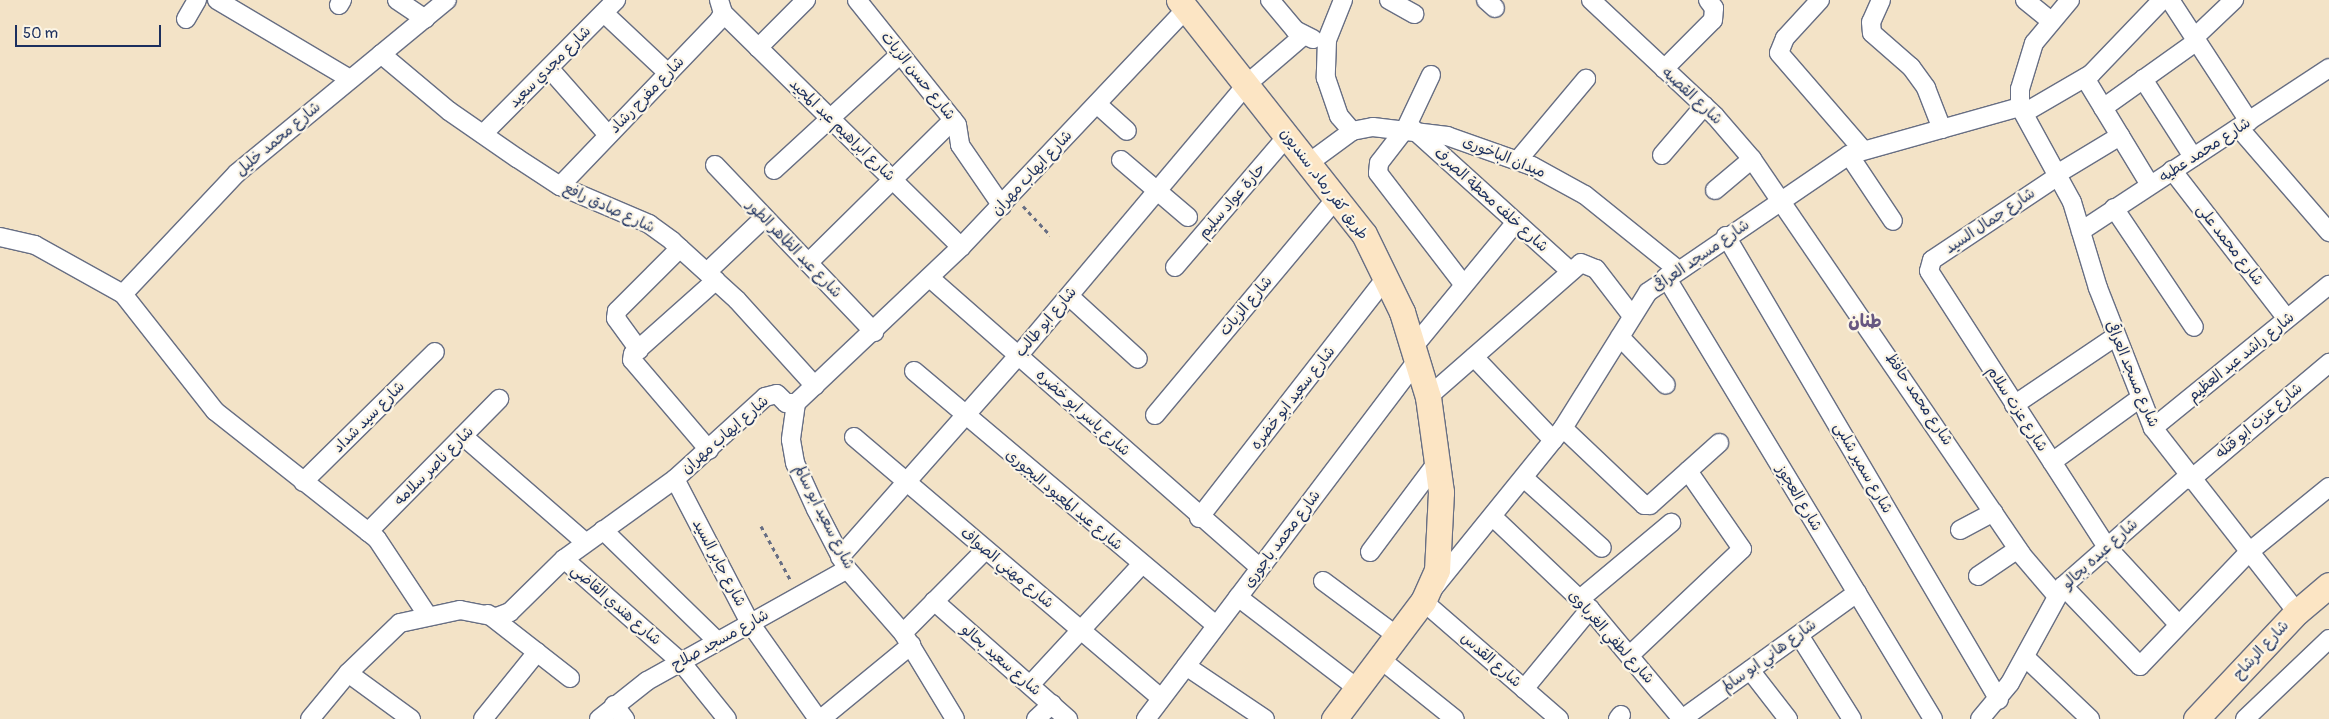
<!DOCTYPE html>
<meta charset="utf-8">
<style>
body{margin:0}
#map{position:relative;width:2329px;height:719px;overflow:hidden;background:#f3e3c7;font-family:Pangolin,"Playpen Sans Arabic",sans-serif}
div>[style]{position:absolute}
.path>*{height:3px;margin-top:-1.5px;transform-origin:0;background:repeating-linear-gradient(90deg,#676e83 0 4px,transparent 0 8px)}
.roads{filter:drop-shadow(1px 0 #676e83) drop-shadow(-1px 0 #676e83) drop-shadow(0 1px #676e83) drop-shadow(0 -1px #676e83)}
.street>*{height:18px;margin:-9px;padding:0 9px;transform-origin:9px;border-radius:9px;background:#fff}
.secondary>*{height:25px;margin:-12.5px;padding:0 12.5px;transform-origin:12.5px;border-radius:12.5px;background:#fce5c4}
span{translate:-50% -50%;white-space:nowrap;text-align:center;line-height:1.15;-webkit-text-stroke:4.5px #fcf5e5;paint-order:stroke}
.street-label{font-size:15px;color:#1b2f5e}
.quarter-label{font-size:18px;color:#675781;font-weight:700}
.scale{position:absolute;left:15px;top:25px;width:146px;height:22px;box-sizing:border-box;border:2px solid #1b2f5e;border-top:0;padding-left:6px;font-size:15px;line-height:18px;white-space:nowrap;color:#1b2f5e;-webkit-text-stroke:4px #fcf5e5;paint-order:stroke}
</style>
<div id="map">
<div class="path">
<div style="left:1023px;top:206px;width:40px;rotate:47deg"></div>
<div style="left:761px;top:526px;width:63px;rotate:61.4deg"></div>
</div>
<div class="roads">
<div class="street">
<div style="left:217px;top:0;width:155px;rotate:30.7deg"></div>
<div style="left:397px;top:0;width:34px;rotate:34deg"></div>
<div style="left:857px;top:0;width:160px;rotate:51.3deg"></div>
<div style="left:957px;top:125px;width:20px;rotate:81deg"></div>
<div style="left:960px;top:145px;width:74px;rotate:55.5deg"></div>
<div style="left:1270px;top:0;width:39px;rotate:50deg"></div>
<div style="left:1295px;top:30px;width:20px;rotate:27deg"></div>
<div style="left:1343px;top:0;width:43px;rotate:111.8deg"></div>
<div style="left:1327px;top:40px;width:38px;rotate:92deg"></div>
<div style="left:1326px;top:78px;width:40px;rotate:71.1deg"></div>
<div style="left:1339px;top:116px;width:20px;rotate:49deg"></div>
<div style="left:1389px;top:0;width:29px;rotate:29deg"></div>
<div style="left:1486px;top:0;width:12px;rotate:42deg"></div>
<div style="left:1591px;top:0;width:170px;rotate:43.1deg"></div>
<div style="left:1715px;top:116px;width:57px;rotate:49.3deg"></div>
<div style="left:1752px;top:159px;width:478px;rotate:55.7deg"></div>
<div style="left:2021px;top:554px;width:54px;rotate:49.5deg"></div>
<div style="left:1820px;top:0;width:52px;rotate:132.6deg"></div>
<div style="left:1785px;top:38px;width:16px;rotate:112deg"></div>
<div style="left:1779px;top:53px;width:128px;rotate:49.1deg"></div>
<div style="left:1881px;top:0;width:24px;rotate:114deg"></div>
<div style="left:1871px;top:22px;width:11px;rotate:85deg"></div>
<div style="left:1872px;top:33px;width:52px;rotate:41.1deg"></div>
<div style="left:1911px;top:67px;width:26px;rotate:54deg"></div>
<div style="left:1926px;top:88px;width:44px;rotate:68.7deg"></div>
<div style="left:2025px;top:0;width:33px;rotate:39deg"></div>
<div style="left:2070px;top:0;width:56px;rotate:129.9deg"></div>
<div style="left:2034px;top:43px;width:48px;rotate:106.9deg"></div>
<div style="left:2020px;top:89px;width:18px;rotate:90deg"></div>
<div style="left:2020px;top:107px;width:108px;rotate:61.3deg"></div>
<div style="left:2072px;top:202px;width:90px;rotate:73.2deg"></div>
<div style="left:2098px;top:288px;width:150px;rotate:68.6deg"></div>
<div style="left:2153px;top:428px;width:234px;rotate:52deg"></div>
<div style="left:2170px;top:0;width:145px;rotate:56.9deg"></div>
<div style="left:339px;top:5px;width:6px;rotate:-59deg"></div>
<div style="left:604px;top:13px;width:88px;rotate:43.2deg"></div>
<div style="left:723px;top:13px;width:334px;rotate:44.5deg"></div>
<div style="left:186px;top:19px;width:22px;rotate:-60deg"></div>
<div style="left:2195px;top:37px;width:54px;rotate:-43.5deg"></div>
<div style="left:758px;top:48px;width:68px;rotate:-45deg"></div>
<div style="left:381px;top:54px;width:89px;rotate:40deg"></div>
<div style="left:449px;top:111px;width:83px;rotate:34.7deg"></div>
<div style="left:517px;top:158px;width:51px;rotate:33.1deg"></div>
<div style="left:560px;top:186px;width:97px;rotate:23.1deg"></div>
<div style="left:649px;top:224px;width:29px;rotate:36deg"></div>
<div style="left:672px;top:241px;width:88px;rotate:42.2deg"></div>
<div style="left:737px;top:300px;width:116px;rotate:47.8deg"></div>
<div style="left:549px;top:68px;width:89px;rotate:48.6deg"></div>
<div style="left:1664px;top:69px;width:69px;rotate:-45deg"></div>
<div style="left:1713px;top:20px;width:12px;rotate:-85deg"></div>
<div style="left:1714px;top:8px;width:10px;rotate:-127deg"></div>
<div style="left:1431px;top:75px;width:59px;rotate:115.3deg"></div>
<div style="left:1406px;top:128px;width:44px;rotate:127.6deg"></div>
<div style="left:1379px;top:163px;width:10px;rotate:96deg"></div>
<div style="left:1378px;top:173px;width:141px;rotate:52.5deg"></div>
<div style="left:2085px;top:78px;width:125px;rotate:58.7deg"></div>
<div style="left:2143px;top:79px;width:93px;rotate:57.3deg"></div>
<div style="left:1097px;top:104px;width:40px;rotate:42deg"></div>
<div style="left:2103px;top:108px;width:115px;rotate:-35.5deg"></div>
<div style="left:2024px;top:113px;width:78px;rotate:-30.2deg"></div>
<div style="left:2091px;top:74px;width:103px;rotate:-46.2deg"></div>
<div style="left:2239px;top:128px;width:138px;rotate:49.1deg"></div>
<div style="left:1413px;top:129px;width:212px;rotate:42.1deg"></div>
<div style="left:483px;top:134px;width:189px;rotate:-45.2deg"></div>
<div style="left:1662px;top:155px;width:65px;rotate:-49.4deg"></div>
<div style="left:1849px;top:155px;width:79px;rotate:56.3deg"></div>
<div style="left:1121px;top:160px;width:88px;rotate:40.4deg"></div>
<div style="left:1518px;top:160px;width:106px;rotate:-50deg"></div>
<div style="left:1310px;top:162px;width:52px;rotate:-36.4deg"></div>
<div style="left:1352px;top:131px;width:21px;rotate:-11deg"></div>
<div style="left:1373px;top:127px;width:75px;rotate:6.9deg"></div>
<div style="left:1447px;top:136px;width:90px;rotate:19.4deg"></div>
<div style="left:1532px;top:166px;width:60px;rotate:28.7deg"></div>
<div style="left:1585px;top:195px;width:118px;rotate:38.8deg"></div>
<div style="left:715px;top:165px;width:231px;rotate:46.4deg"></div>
<div style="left:774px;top:170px;width:171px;rotate:-42.6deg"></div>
<div style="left:2172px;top:170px;width:188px;rotate:52.3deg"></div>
<div style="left:2057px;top:174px;width:74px;rotate:-31.1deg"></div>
<div style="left:2058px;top:176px;width:151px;rotate:146.3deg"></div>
<div style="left:1932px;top:260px;width:11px;rotate:105deg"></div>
<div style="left:1929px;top:271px;width:328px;rotate:57.2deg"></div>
<div style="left:2107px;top:547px;width:105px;rotate:47.3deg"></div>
<div style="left:560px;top:186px;width:230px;rotate:-46.2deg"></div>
<div style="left:719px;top:20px;width:8px;rotate:-60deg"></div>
<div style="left:723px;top:13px;width:14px;rotate:-107deg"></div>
<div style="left:1715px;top:190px;width:48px;rotate:-40deg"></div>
<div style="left:2114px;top:208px;width:143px;rotate:56.1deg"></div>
<div style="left:2081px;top:231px;width:297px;rotate:-33.3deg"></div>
<div style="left:1726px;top:236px;width:538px;rotate:59.53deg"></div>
<div style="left:0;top:237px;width:36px;rotate:13deg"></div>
<div style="left:35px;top:245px;width:101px;rotate:29.1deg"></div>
<div style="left:123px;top:294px;width:149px;rotate:51.8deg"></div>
<div style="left:215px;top:411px;width:206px;rotate:38.3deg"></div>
<div style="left:377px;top:539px;width:92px;rotate:56.5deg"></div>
<div style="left:808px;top:263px;width:204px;rotate:-44.6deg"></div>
<div style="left:1175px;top:267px;width:174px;rotate:-49.4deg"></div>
<div style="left:707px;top:272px;width:79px;rotate:-43.5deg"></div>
<div style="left:1666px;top:277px;width:516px;rotate:58.86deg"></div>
<div style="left:930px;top:278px;width:438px;rotate:41.3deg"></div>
<div style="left:123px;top:294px;width:166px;rotate:-46.7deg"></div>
<div style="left:237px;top:173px;width:272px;rotate:-39.5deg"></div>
<div style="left:1069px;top:296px;width:93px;rotate:42.4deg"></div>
<div style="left:1620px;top:337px;width:66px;rotate:46.2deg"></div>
<div style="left:1415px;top:345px;width:159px;rotate:-50.6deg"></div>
<div style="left:639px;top:350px;width:39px;rotate:-126deg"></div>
<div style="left:616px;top:318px;width:7px;rotate:-82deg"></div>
<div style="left:617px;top:311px;width:89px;rotate:-45deg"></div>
<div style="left:1474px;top:357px;width:115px;rotate:46.4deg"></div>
<div style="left:914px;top:371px;width:395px;rotate:40.1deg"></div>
<div style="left:1428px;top:397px;width:203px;rotate:-41.2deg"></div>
<div style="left:1581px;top:263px;width:16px;rotate:22deg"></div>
<div style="left:1596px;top:269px;width:59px;rotate:52.5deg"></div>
<div style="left:796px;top:403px;width:37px;rotate:98deg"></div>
<div style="left:791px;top:440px;width:23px;rotate:80deg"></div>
<div style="left:795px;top:463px;width:51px;rotate:65.5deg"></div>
<div style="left:816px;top:509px;width:68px;rotate:62.7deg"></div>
<div style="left:847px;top:569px;width:85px;rotate:48.8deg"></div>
<div style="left:903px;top:633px;width:100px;rotate:58.8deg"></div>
<div style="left:2014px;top:405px;width:122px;rotate:-34deg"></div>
<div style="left:1155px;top:415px;width:284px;rotate:-50.1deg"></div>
<div style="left:1563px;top:428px;width:112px;rotate:43.5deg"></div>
<div style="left:1644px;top:505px;width:6px"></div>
<div style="left:1650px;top:505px;width:93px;rotate:-41.9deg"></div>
<div style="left:2153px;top:428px;width:227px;rotate:-39.1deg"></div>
<div style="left:463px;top:436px;width:162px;rotate:41deg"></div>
<div style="left:854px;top:437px;width:403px;rotate:40.4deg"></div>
<div style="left:709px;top:450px;width:118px;rotate:-130.5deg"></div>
<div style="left:632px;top:360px;width:6px;rotate:-81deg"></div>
<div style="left:633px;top:354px;width:111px;rotate:-41.7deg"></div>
<div style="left:2052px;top:462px;width:109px;rotate:-36deg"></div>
<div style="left:675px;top:479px;width:162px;rotate:62.5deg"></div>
<div style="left:750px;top:623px;width:118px;rotate:54.7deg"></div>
<div style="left:1525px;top:479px;width:103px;rotate:41.9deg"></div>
<div style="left:2190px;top:480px;width:182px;rotate:-40.1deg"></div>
<div style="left:303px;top:482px;width:185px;rotate:-44.6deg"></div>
<div style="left:1493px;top:517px;width:134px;rotate:43.5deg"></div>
<div style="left:1590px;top:609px;width:143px;rotate:50.1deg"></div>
<div style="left:1199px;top:518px;width:304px;rotate:-52.1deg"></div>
<div style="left:603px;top:530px;width:159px;rotate:44.2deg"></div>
<div style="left:1960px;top:530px;width:38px;rotate:-28deg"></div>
<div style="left:368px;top:532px;width:187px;rotate:-45.4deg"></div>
<div style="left:1370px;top:552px;width:114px;rotate:-53.2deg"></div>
<div style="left:840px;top:557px;width:268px;rotate:-48.5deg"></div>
<div style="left:1018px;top:356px;width:356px;rotate:-49.9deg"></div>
<div style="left:1247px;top:84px;width:74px;rotate:-40.6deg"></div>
<div style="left:564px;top:559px;width:156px;rotate:41.4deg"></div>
<div style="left:681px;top:662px;width:73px;rotate:51.1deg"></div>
<div style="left:1978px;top:576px;width:48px;rotate:-34deg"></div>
<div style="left:1323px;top:581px;width:92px;rotate:36.6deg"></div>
<div style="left:2063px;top:586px;width:111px;rotate:46.1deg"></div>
<div style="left:2140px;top:666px;width:158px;rotate:-46.3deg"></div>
<div style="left:2249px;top:552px;width:103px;rotate:-39.1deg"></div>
<div style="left:1238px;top:597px;width:150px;rotate:37.4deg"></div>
<div style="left:1580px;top:599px;width:119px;rotate:-39.9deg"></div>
<div style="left:934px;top:601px;width:179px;rotate:41.4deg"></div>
<div style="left:488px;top:614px;width:104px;rotate:38deg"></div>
<div style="left:903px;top:633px;width:117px;rotate:-45.3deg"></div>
<div style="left:1799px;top:635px;width:99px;rotate:57.8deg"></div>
<div style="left:1630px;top:655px;width:154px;rotate:-43.4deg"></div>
<div style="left:1742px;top:549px;width:95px;rotate:-124.7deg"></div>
<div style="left:2025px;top:657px;width:90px;rotate:43.6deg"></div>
<div style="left:1379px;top:658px;width:97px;rotate:38.8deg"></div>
<div style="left:1186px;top:666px;width:95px;rotate:33.9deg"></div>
<div style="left:1750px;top:670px;width:62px;rotate:52.2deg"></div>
<div style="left:348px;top:673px;width:78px;rotate:36.1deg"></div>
<div style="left:1030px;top:685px;width:163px;rotate:-47.2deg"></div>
<div style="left:1524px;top:689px;width:104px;rotate:-50.5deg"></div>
<div style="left:614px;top:705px;width:18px;rotate:52deg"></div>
<div style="left:310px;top:719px;width:60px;rotate:-50.4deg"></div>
<div style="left:348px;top:673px;width:72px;rotate:-43.9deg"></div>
<div style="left:400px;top:623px;width:61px;rotate:-12.2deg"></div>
<div style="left:460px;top:610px;width:38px;rotate:11deg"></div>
<div style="left:497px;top:617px;width:14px;rotate:-21deg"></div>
<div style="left:510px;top:612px;width:76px;rotate:-44.5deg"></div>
<div style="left:564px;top:559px;width:137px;rotate:-35.8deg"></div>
<div style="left:675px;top:479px;width:122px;rotate:-42.3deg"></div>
<div style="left:765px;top:397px;width:12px;rotate:-14deg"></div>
<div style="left:777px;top:394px;width:13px;rotate:45deg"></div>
<div style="left:786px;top:403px;width:10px"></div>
<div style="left:796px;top:403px;width:227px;rotate:-43.4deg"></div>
<div style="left:961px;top:247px;width:328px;rotate:-46.6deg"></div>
<div style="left:483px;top:719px;width:86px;rotate:-51.1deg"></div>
<div style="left:599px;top:719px;width:61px;rotate:-38.4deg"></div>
<div style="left:647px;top:681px;width:229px;rotate:-29.2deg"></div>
<div style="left:821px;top:719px;width:117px;rotate:-39.4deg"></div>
<div style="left:1036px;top:719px;width:22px;rotate:-43deg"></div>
<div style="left:1146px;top:719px;width:451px;rotate:-52.9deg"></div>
<div style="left:1559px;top:719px;width:180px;rotate:-139.1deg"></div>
<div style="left:1423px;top:601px;width:223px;rotate:-51deg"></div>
<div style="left:1563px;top:428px;width:160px;rotate:-58deg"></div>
<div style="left:1648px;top:292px;width:243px;rotate:-34.3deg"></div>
<div style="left:1849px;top:155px;width:178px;rotate:-15.7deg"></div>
<div style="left:1618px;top:719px;width:5px;rotate:-53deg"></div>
<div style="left:1682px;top:719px;width:216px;rotate:-35.8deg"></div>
<div style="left:1980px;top:719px;width:47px;rotate:-50.2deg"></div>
<div style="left:2010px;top:683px;width:111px;rotate:-61.3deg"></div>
<div style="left:2063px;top:586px;width:165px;rotate:-41.3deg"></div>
<div style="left:2245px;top:719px;width:116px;rotate:-43.6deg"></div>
</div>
<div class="secondary">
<div style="left:1179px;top:0;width:298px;rotate:51.7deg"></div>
<div style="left:1364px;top:234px;width:87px;rotate:64deg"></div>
<div style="left:1402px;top:312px;width:89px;rotate:73deg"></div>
<div style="left:1428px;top:397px;width:96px;rotate:82.2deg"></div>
<div style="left:1441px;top:492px;width:78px;rotate:92.9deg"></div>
<div style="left:1437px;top:570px;width:34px;rotate:114deg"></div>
<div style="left:1423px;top:601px;width:148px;rotate:127deg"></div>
<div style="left:2196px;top:719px;width:147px;rotate:-46.7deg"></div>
<div style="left:2297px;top:612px;width:42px;rotate:-40.2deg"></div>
</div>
</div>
<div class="street-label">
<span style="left:550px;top:67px;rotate:-45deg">شارع مجدي سعيد</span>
<span style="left:918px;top:76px;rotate:51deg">شارع حسن الزيات</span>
<span style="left:647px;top:95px;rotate:-46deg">شارع مفرح رشاد</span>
<span style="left:1692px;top:96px;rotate:43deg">شارع القصبه</span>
<span style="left:842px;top:130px;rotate:44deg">شارع ابراهيم عبد المجيد</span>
<span style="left:278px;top:139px;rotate:-40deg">شارع محمد خليل</span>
<span style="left:2205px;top:150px;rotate:-33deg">شارع محمد عطيه</span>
<span style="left:1504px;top:157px;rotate:22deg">ميدان الباخورى</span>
<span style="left:1032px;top:173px;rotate:-47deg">شارع ايهاب مهران</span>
<span style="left:1324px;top:184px;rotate:53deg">طريق كفر رماد, سنديون</span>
<span style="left:1491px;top:200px;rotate:42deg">شارع خلف محطة الصرف</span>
<span style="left:1232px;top:201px;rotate:-49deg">حارة عواد سليم</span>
<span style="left:609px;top:208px;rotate:25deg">شارع صادق رافع</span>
<span style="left:1990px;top:221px;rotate:-34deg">شارع جمال السيد</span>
<span style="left:2230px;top:245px;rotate:52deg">شارع محمد على</span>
<span style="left:794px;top:249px;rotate:46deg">شارع عبد الظاهر الطور</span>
<span style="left:1701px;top:256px;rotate:-35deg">شارع مسجد العراقى</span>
<span style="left:1246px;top:306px;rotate:-50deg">شارع الزيات</span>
<span style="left:1046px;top:322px;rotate:-50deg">شارع ابو طالب</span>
<span style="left:2241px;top:357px;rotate:-39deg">شارع راشد عبد العظيم</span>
<span style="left:2132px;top:374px;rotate:67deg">شارع مسجد العراقى</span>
<span style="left:1293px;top:398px;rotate:-52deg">شارع سعيد ابو خضره</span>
<span style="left:1919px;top:399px;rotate:56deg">شارع محمد حافظ</span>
<span style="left:2017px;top:409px;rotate:57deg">شارع عزت سلام</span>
<span style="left:1083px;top:413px;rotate:42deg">شارع ياسر ابو خضره</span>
<span style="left:369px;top:417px;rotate:-45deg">شارع سيد شداد</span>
<span style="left:2259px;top:421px;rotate:-40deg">شارع عزت ابو قتله</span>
<span style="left:725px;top:435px;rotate:-41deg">شارع ايهاب مهران</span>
<span style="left:434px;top:466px;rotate:-45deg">شارع ناصر سلامه</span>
<span style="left:1863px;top:468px;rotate:60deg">شارع سمير شلبى</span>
<span style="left:1799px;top:498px;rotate:59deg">شارع العجوز</span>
<span style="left:1064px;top:500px;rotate:40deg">شارع عبد المعبود البجورى</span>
<span style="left:824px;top:517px;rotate:63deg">شارع سعيد ابو سالم</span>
<span style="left:1282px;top:539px;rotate:-53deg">شارع محمد باجورى</span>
<span style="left:2100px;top:554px;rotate:-42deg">شارع عبده بجالو</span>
<span style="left:719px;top:563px;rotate:62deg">شارع جابر السيد</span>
<span style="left:1007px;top:568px;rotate:40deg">شارع مهني الصواف</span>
<span style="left:616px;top:605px;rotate:41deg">شارع هندي القاضي</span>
<span style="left:1611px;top:637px;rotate:48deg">شارع لطفي الغرباوى</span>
<span style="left:720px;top:640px;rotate:-29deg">شارع مسجد صلاح</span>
<span style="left:2261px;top:650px;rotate:-47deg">شارع الرشاح</span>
<span style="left:1769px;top:656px;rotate:-36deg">شارع هاني ابو سالم</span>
<span style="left:1001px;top:660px;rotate:41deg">شارع سعيد بحالو</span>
<span style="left:1491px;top:660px;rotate:41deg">شارع القدس</span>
</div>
<div class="quarter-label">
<span style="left:1865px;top:322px">طنان</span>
</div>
<div class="scale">50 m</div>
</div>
